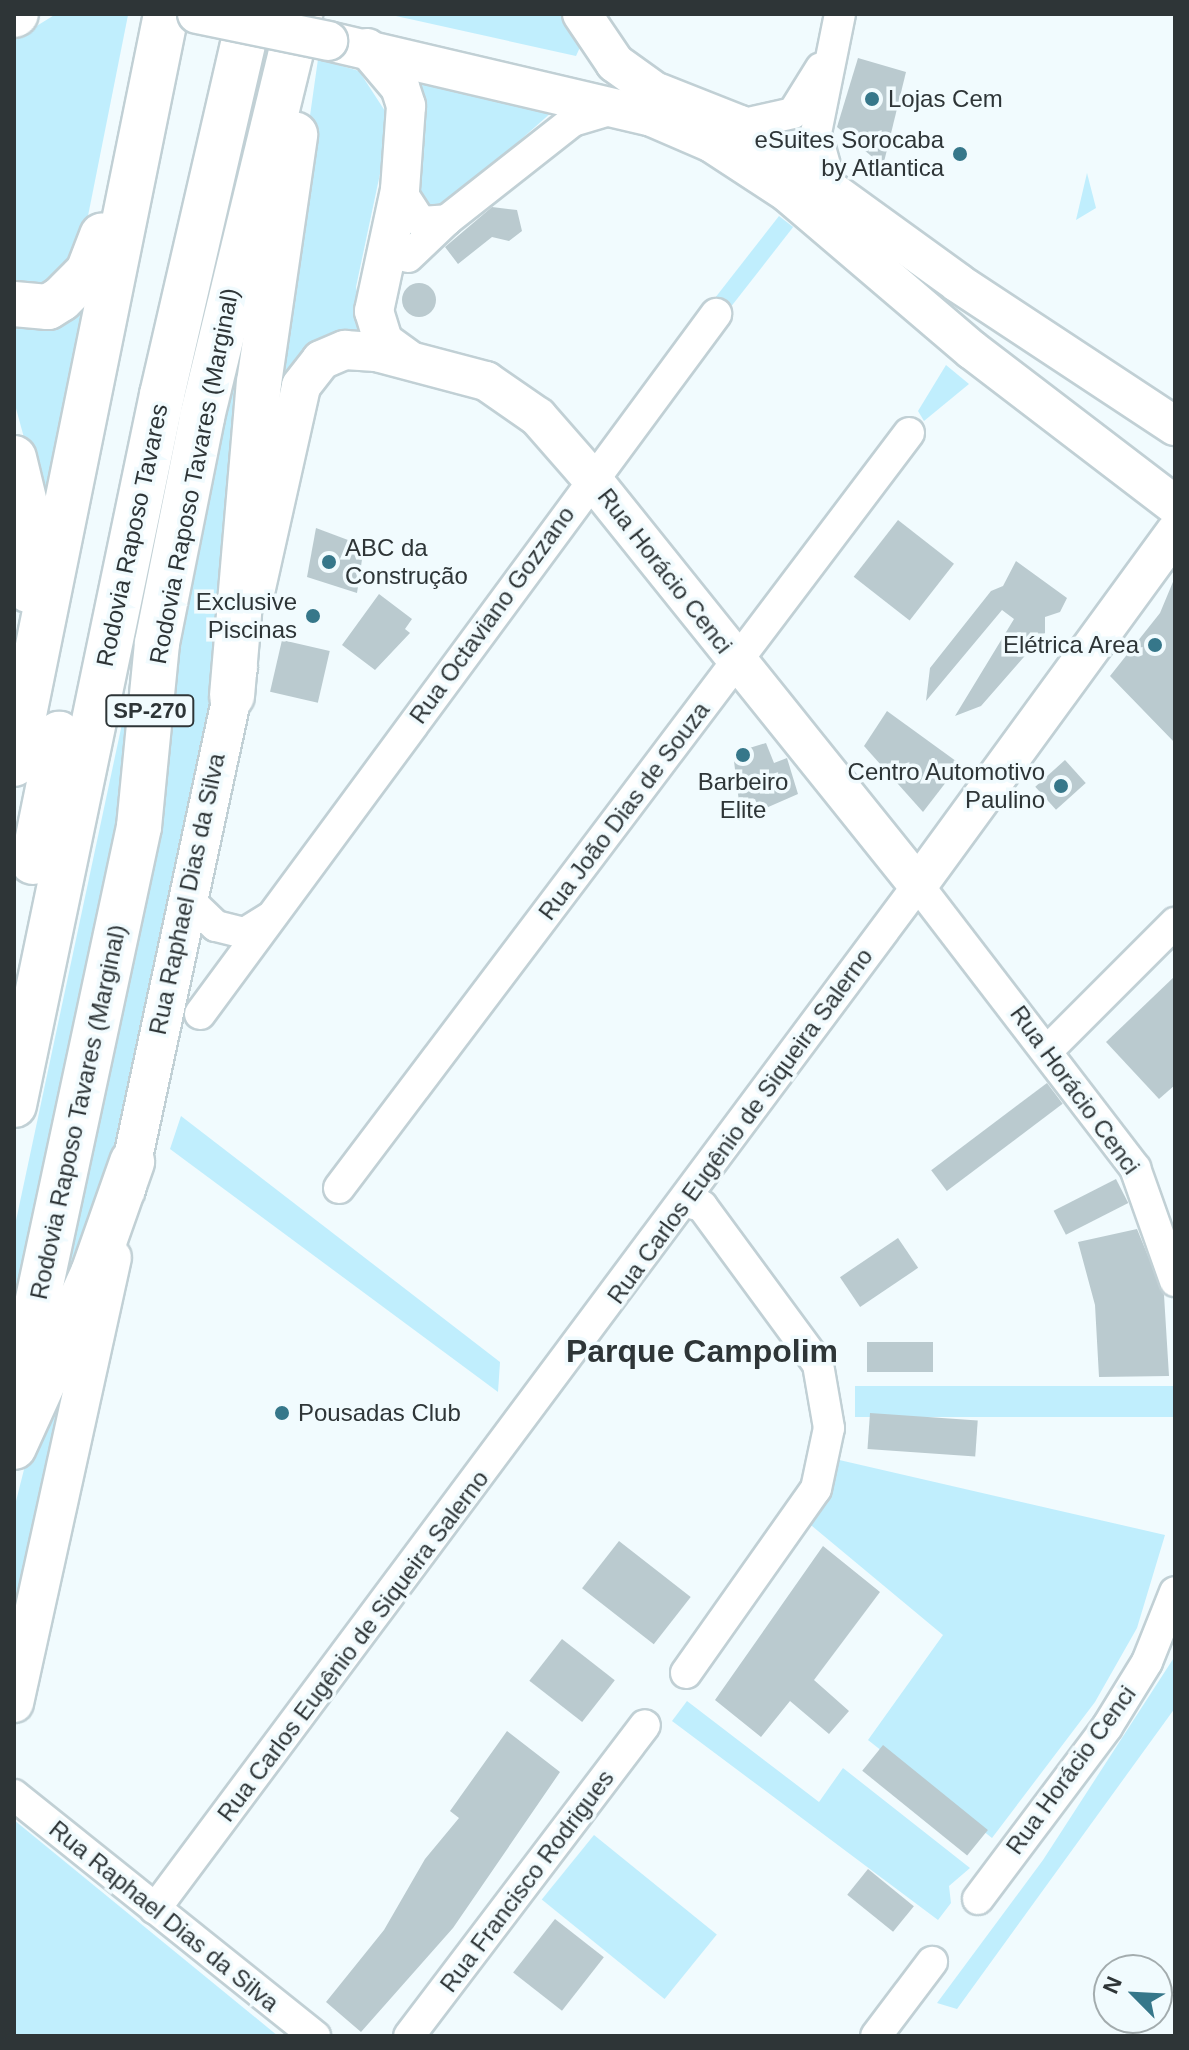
<!DOCTYPE html>
<meta charset="utf-8">
<style>
body{margin:0}
#map{position:relative;width:1189px;height:2050px;overflow:hidden;background:#f1fbfe;font-family:Helvetica,sans-serif}
div>[style]{position:absolute}
.green>*{inset:0;background:#c0eefd;transform-origin:0 0}
.building>*{inset:0;background:#bacacf;transform-origin:0 0}
.round{border-radius:50%}
.roads{filter:drop-shadow(2px 0 #c1d0d5) drop-shadow(-2px 0 #c1d0d5) drop-shadow(0 2px #c1d0d5) drop-shadow(0 -2px #c1d0d5)}
.minor>*{height:30px;margin:-15px;padding:0 15px;transform-origin:15px;border-radius:15px;background:#fff}
.major>*{height:38px;margin:-19px;padding:0 19px;transform-origin:19px;border-radius:19px;background:#fff}
.highway>*{height:44px;margin:-22px;padding:0 22px;transform-origin:22px;border-radius:22px;background:#fff}
.bridges{filter:drop-shadow(2px 0 #c1d0d5) drop-shadow(-2px 0 #c1d0d5) drop-shadow(0 2px #c1d0d5) drop-shadow(0 -2px #c1d0d5)}
.major-bridge>*{height:38px;margin:-19px;padding:0 19px;transform-origin:19px;border-radius:19px;background:#fff}
.dots>*{width:22px;height:22px;translate:-50% -50%;box-sizing:border-box;border:4px solid #f1fbfe;border-radius:50%}
span{translate:-50% -50%;white-space:nowrap;text-align:center;line-height:1.15;-webkit-text-stroke:7px #f1fbfe;paint-order:stroke}
.shield-label span{padding:2px 6px;background:#f1fbfe;border:2px solid;border-radius:6px;-webkit-text-stroke-width:0}
.shield-label{font-size:22px;color:#2e3537;font-weight:700}
.poi-label{font-size:24px;color:#2e3537}
.left{translate:0 -50%;text-align:left}
.right{translate:-100% -50%;text-align:right}
.street-label{font-size:24px;color:#2e3537}
.district-label{font-size:32px;color:#2e3537;font-weight:700}
.frame{position:absolute;inset:0;border:16px solid #2e3537;pointer-events:none}
.north{position:absolute;left:1093px;top:1954px;width:80px;height:80px;box-sizing:border-box;background:#f1fbfe;border:2px solid #a3acae;border-radius:50%;rotate:294deg;font-size:22px;font-weight:700;line-height:32px;text-align:center;color:#2e3537}
.north::after{content:'';display:block;margin:auto;width:28px;height:36px;background:#36778a;clip-path:polygon(50% 0,100% 100%,50% 72%,0 100%)}
</style>
<div id="map">
<div class="green">
<div style="clip-path:polygon(56px 14px,128px 15px,84px 236px,74px 261px,34px 295px,14px 287px,14px 40px)"></div>
<div style="clip-path:polygon(451px 14px,565px 14px,581px 45px,576px 56px,396px 16px)"></div>
<div style="clip-path:polygon(318px 59px,359px 71px,385px 111px,388px 136px,356px 287px,367px 337px,352px 337px,257px 491px)"></div>
<div style="clip-path:polygon(416px 79px,553px 111px,453px 200px,427px 208px,413px 193px,424px 133px)"></div>
<div style="clip-path:polygon(1087px 173px,1096px 208px,1076px 220px)"></div>
<div style="left:779px;top:216px;width:18px;height:103px;rotate:38deg"></div>
<div style="clip-path:polygon(254px 257px,231px 604px,114px 1203px,54px 1323px)"></div>
<div style="clip-path:polygon(89px 300px,50px 533px,14px 401px,14px 318px)"></div>
<div style="clip-path:polygon(209px 316px,133px 758px,14px 1363px,14px 1230px)"></div>
<div style="clip-path:polygon(946px 365px,969px 384px,924px 421px,918px 411px)"></div>
<div style="clip-path:polygon(181px 1116px,500px 1362px,498px 1392px,170px 1149px)"></div>
<div style="clip-path:polygon(83px 1338px,14px 1638px,14px 1509px,32px 1438px)"></div>
<div style="left:1175px;top:1386px;width:31px;height:320px;rotate:90deg"></div>
<div style="clip-path:polygon(835px 1459px,1165px 1535px,1137px 1628px,1095px 1702px,992px 1838px,868px 1740px,943px 1635px,806px 1521px)"></div>
<div style="clip-path:polygon(1175px 1656px,1175px 1708px,957px 2009px,937px 2003px,1043px 1860px)"></div>
<div style="clip-path:polygon(687px 1701px,819px 1802px,843px 1768px,970px 1868px,949px 1886px,951px 1903px,938px 1920px,672px 1721px)"></div>
<div style="clip-path:polygon(14px 1820px,278px 2036px,14px 2036px)"></div>
<div style="left:594px;top:1835px;width:158px;height:83px;rotate:39deg"></div>
</div>
<div class="building">
<div style="clip-path:polygon(858px 58px,906px 72px,883px 166px,837px 127px)"></div>
<div style="clip-path:polygon(492px 207px,517px 210px,522px 231px,509px 241px,492px 237px,458px 264px,445px 247px)"></div>
<div class="round" style="left:402px;top:283px;width:34px;height:34px"></div>
<div style="left:898px;top:520px;width:71px;height:72px;rotate:38deg"></div>
<div style="clip-path:polygon(316px 528px,364px 546px,357px 593px,307px 577px)"></div>
<div style="clip-path:polygon(1016px 561px,1067px 598px,1060px 612px,1045px 617px,1045px 633px,981px 706px,955px 716px,1014px 619px,1002px 610px,926px 701px,930px 668px,991px 591px,1003px 586px)"></div>
<div style="clip-path:polygon(1175px 577px,1175px 743px,1110px 676px,1160px 613px)"></div>
<div style="clip-path:polygon(379px 594px,412px 619px,405px 629px,410px 633px,375px 670px,342px 645px)"></div>
<div style="left:282px;top:640px;width:49px;height:53px;rotate:13deg"></div>
<div style="clip-path:polygon(887px 711px,960px 764px,923px 812px,864px 746px)"></div>
<div style="clip-path:polygon(766px 743px,774px 763px,787px 758px,798px 794px,759px 811px,755px 799px,739px 802px,733px 753px)"></div>
<div style="left:1065px;top:760px;width:31px;height:40px;rotate:48deg"></div>
<div style="clip-path:polygon(1175px 976px,1175px 1085px,1159px 1099px,1106px 1042px)"></div>
<div style="left:1047px;top:1083px;width:26px;height:145px;rotate:53deg"></div>
<div style="left:1116px;top:1179px;width:27px;height:70px;rotate:63deg"></div>
<div style="clip-path:polygon(1137px 1229px,1164px 1295px,1169px 1376px,1099px 1377px,1095px 1305px,1078px 1242px)"></div>
<div style="left:898px;top:1238px;width:36px;height:70px;rotate:56deg"></div>
<div style="left:867px;top:1342px;width:66px;height:30px"></div>
<div style="left:870px;top:1413px;width:108px;height:36px;rotate:4deg"></div>
<div style="left:619px;top:1541px;width:91px;height:60px;rotate:38deg"></div>
<div style="clip-path:polygon(823px 1546px,880px 1592px,814px 1680px,849px 1711px,829px 1734px,790px 1701px,761px 1737px,715px 1700px)"></div>
<div style="left:562px;top:1639px;width:67px;height:53px;rotate:38deg"></div>
<div style="clip-path:polygon(507px 1731px,560px 1772px,453px 1928px,361px 2032px,326px 2002px,384px 1930px,425px 1859px,459px 1818px,450px 1811px)"></div>
<div style="left:883px;top:1745px;width:135px;height:33px;rotate:39deg"></div>
<div style="left:868px;top:1869px;width:59px;height:33px;rotate:39deg"></div>
<div style="left:555px;top:1919px;width:62px;height:68px;rotate:38deg"></div>
</div>
<div class="roads">
<div class="minor">
<div style="left:740px;top:125px;width:54px;rotate:-12.8deg"></div>
<div style="left:793px;top:113px;width:53px;rotate:-58.1deg"></div>
<div style="left:400px;top:190px;width:38px;rotate:57deg"></div>
<div style="left:421px;top:222px;width:26px;rotate:-4deg"></div>
<div style="left:447px;top:220px;width:160px;rotate:-38.2deg"></div>
<div style="left:573px;top:121px;width:42px;rotate:-16.7deg"></div>
<div style="left:832px;top:190px;width:59px;rotate:-105.7deg"></div>
<div style="left:816px;top:133px;width:121px;rotate:-78.6deg"></div>
<div style="left:408px;top:257px;width:54px;rotate:-43.5deg"></div>
<div style="left:189px;top:879px;width:26px;rotate:79deg"></div>
<div style="left:194px;top:905px;width:30px;rotate:44deg"></div>
<div style="left:216px;top:926px;width:30px;rotate:14deg"></div>
<div style="left:245px;top:933px;width:28px;rotate:-32deg"></div>
<div style="left:200px;top:1014px;width:870px;rotate:-53.6deg"></div>
<div style="left:1048px;top:1050px;width:180px;rotate:-45deg"></div>
<div style="left:339px;top:1188px;width:946px;rotate:-52.95deg"></div>
<div style="left:686px;top:1673px;width:225px;rotate:-54.8deg"></div>
<div style="left:816px;top:1489px;width:62px;rotate:-78deg"></div>
<div style="left:829px;top:1428px;width:65px;rotate:-99.8deg"></div>
<div style="left:818px;top:1364px;width:196px;rotate:-126.3deg"></div>
<div style="left:702px;top:1206px;width:16px;rotate:-166deg"></div>
<div style="left:14px;top:1795px;width:386px;rotate:38.7deg"></div>
<div style="left:978px;top:1899px;width:215px;rotate:-53.1deg"></div>
<div style="left:1107px;top:1727px;width:76px;rotate:-58.4deg"></div>
<div style="left:1147px;top:1662px;width:75px;rotate:-68.2deg"></div>
<div style="left:155px;top:1909px;width:1277px;rotate:-53.31deg"></div>
<div style="left:918px;top:885px;width:357px;rotate:52.5deg"></div>
<div style="left:1135px;top:1168px;width:120px;rotate:70.5deg"></div>
<div style="left:409px;top:2036px;width:390px;rotate:-52.8deg"></div>
<div style="left:876px;top:2036px;width:93px;rotate:-52.9deg"></div>
</div>
<div class="major">
<div style="left:582px;top:14px;width:59px;rotate:56deg"></div>
<div style="left:615px;top:63px;width:48px;rotate:35.7deg"></div>
<div style="left:328px;top:41px;width:333px;rotate:13.2deg"></div>
<div style="left:652px;top:117px;width:65px;rotate:23.4deg"></div>
<div style="left:712px;top:143px;width:91px;rotate:33.3deg"></div>
<div style="left:788px;top:193px;width:242px;rotate:40.5deg"></div>
<div style="left:972px;top:350px;width:255px;rotate:37.4deg"></div>
<div style="left:367px;top:48px;width:51px;rotate:49.8deg"></div>
<div style="left:400px;top:87px;width:20px;rotate:72deg"></div>
<div style="left:406px;top:106px;width:84px;rotate:94.1deg"></div>
<div style="left:400px;top:190px;width:124px;rotate:102.1deg"></div>
<div style="left:374px;top:311px;width:31px;rotate:73deg"></div>
<div style="left:383px;top:341px;width:29px;rotate:36deg"></div>
<div style="left:659px;top:93px;width:87px;rotate:21.6deg"></div>
<div style="left:740px;top:125px;width:269px;rotate:35.9deg"></div>
<div style="left:958px;top:283px;width:260px;rotate:33.4deg"></div>
<div style="left:256px;top:588px;width:207px;rotate:-77.4deg"></div>
<div style="left:301px;top:386px;width:33px;rotate:-52deg"></div>
<div style="left:321px;top:360px;width:26px;rotate:-23deg"></div>
<div style="left:345px;top:350px;width:31px;rotate:4deg"></div>
<div style="left:376px;top:352px;width:114px;rotate:14.8deg"></div>
<div style="left:486px;top:381px;width:63px;rotate:34.7deg"></div>
<div style="left:538px;top:417px;width:82px;rotate:48.9deg"></div>
<div style="left:592px;top:479px;width:521px;rotate:51.24deg"></div>
<div style="left:918px;top:885px;width:437px;rotate:-53.9deg"></div>
<div style="left:126px;top:1190px;width:534px;rotate:-77.89deg"></div>
<div style="left:14px;top:1703px;width:456px;rotate:-77.6deg"></div>
</div>
<div class="highway">
<div style="left:14px;top:15px;width:2px;rotate:-27deg"></div>
<div style="left:14px;top:304px;width:34px;rotate:5deg"></div>
<div style="left:48px;top:307px;width:15px;rotate:-32deg"></div>
<div style="left:61px;top:299px;width:38px;rotate:-45deg"></div>
<div style="left:88px;top:272px;width:39px;rotate:-69deg"></div>
<div style="left:14px;top:458px;width:64px;rotate:76.4deg"></div>
<div style="left:29px;top:520px;width:70px;rotate:90.8deg"></div>
<div style="left:232px;top:696px;width:314px;rotate:-85.1deg"></div>
<div style="left:259px;top:383px;width:251px;rotate:-81.7deg"></div>
<div style="left:14px;top:764px;width:765px;rotate:-78.54deg"></div>
<div style="left:33px;top:862px;width:131px;rotate:-78.5deg"></div>
<div style="left:14px;top:1105px;width:725px;rotate:-78.23deg"></div>
<div style="left:162px;top:395px;width:391px;rotate:-77deg"></div>
<div style="left:14px;top:1411px;width:597px;rotate:-77.92deg"></div>
<div style="left:139px;top:827px;width:185px;rotate:-84.4deg"></div>
<div style="left:157px;top:643px;width:230px;rotate:-78.7deg"></div>
<div style="left:202px;top:417px;width:415px;rotate:-76.3deg"></div>
<div style="left:14px;top:1447px;width:191px;rotate:-65.6deg"></div>
<div style="left:93px;top:1273px;width:118px;rotate:-70.6deg"></div>
</div>
</div>
<div class="bridges">
<div class="major-bridge">
<div style="left:197px;top:14px;width:134px;rotate:11.6deg"></div>
</div>
</div>
<div class="dots">
<div style="left:872px;top:99px;background:#36778a"></div>
<div style="left:960px;top:154px;background:#36778a"></div>
<div style="left:329px;top:562px;background:#36778a"></div>
<div style="left:313px;top:616px;background:#36778a"></div>
<div style="left:1155px;top:645px;background:#36778a"></div>
<div style="left:743px;top:755px;background:#36778a"></div>
<div style="left:1061px;top:786px;background:#36778a"></div>
<div style="left:282px;top:1413px;background:#36778a"></div>
</div>
<div class="shield-label">
<span style="left:150px;top:711px">SP-270</span>
</div>
<div class="poi-label">
<span class="left" style="left:888px;top:99px">Lojas Cem</span>
<span class="right" style="left:944px;top:154px">eSuites Sorocaba<br>by Atlantica</span>
<span class="left" style="left:345px;top:562px">ABC da<br>Construção</span>
<span class="right" style="left:297px;top:616px">Exclusive<br>Piscinas</span>
<span class="right" style="left:1139px;top:645px">Elétrica Area</span>
<span class="right" style="left:1045px;top:786px">Centro Automotivo<br>Paulino</span>
<span style="left:743px;top:796px">Barbeiro<br>Elite</span>
<span class="left" style="left:298px;top:1413px">Pousadas Club</span>
</div>
<div class="street-label">
<span style="left:194px;top:476px;rotate:-79deg">Rodovia Raposo Tavares (Marginal)</span>
<span style="left:132px;top:535px;rotate:-78deg">Rodovia Raposo Tavares</span>
<span style="left:665px;top:571px;rotate:52deg">Rua Horácio Cenci</span>
<span style="left:492px;top:615px;rotate:-54deg">Rua Octaviano Gozzano</span>
<span style="left:624px;top:811px;rotate:-53deg">Rua João Dias de Souza</span>
<span style="left:187px;top:894px;rotate:-78deg">Rua Raphael Dias da Silva</span>
<span style="left:1075px;top:1090px;rotate:54deg">Rua Horácio Cenci</span>
<span style="left:78px;top:1112px;rotate:-78deg">Rodovia Raposo Tavares (Marginal)</span>
<span style="left:740px;top:1126px;rotate:-54deg">Rua Carlos Eugênio de Siqueira Salerno</span>
<span style="left:353px;top:1646px;rotate:-53deg">Rua Carlos Eugênio de Siqueira Salerno</span>
<span style="left:1071px;top:1770px;rotate:-54deg">Rua Horácio Cenci</span>
<span style="left:527px;top:1881px;rotate:-53deg">Rua Francisco Rodrigues</span>
<span style="left:164px;top:1916px;rotate:39deg">Rua Raphael Dias da Silva</span>
</div>
<div class="district-label">
<span style="left:702px;top:1351px">Parque Campolim</span>
</div>
<div class="frame"></div>
<div class="north">N</div>
</div>
